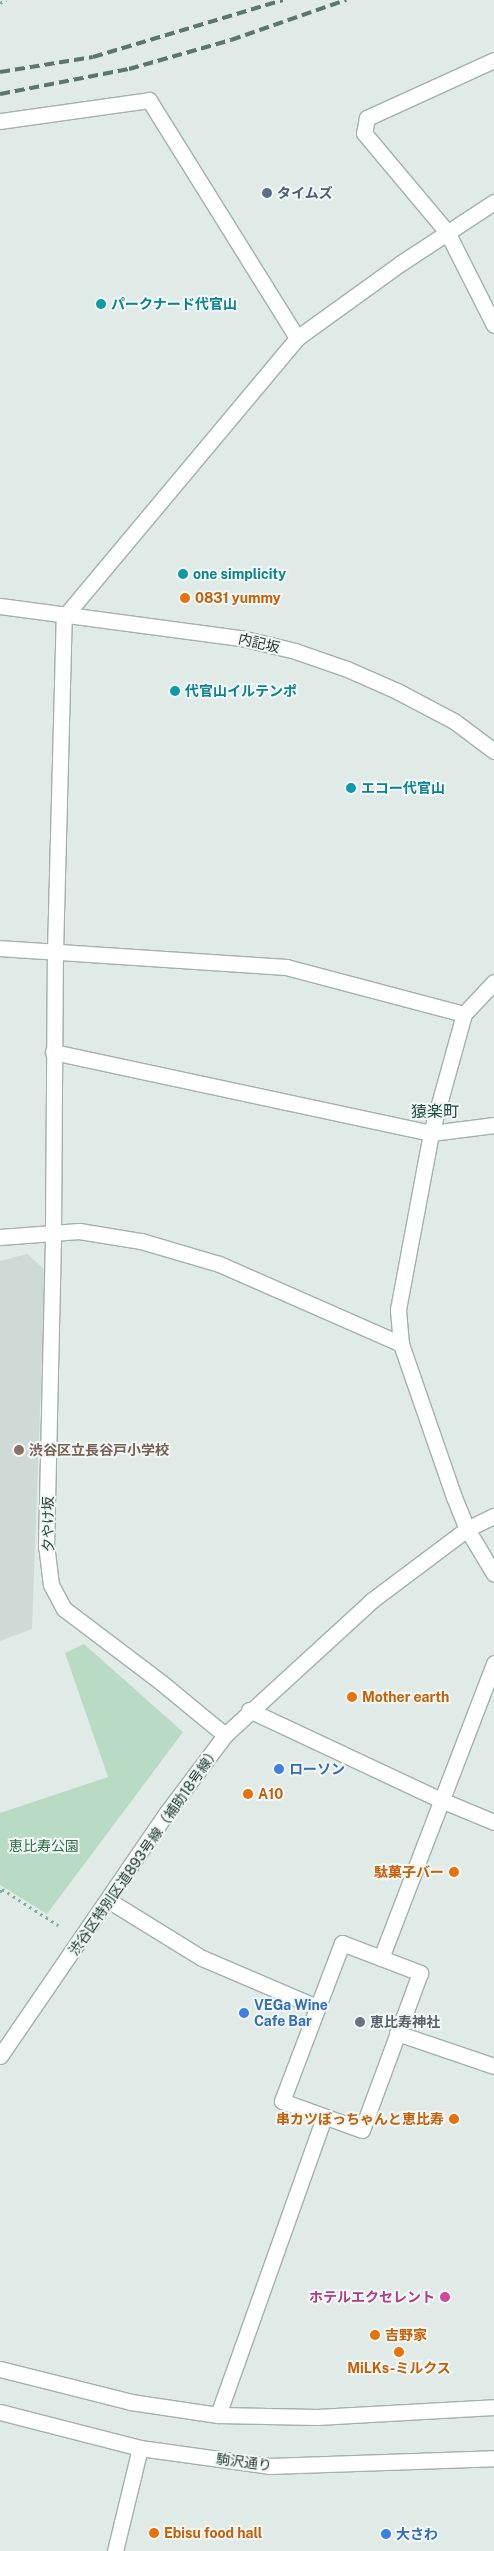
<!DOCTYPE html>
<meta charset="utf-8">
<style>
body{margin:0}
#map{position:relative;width:494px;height:2551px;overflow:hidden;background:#e0eae6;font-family:"Public Sans","Noto Sans JP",sans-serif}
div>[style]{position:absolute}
.built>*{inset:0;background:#cedad5}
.green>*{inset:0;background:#b9dac4}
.path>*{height:3px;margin-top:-1.5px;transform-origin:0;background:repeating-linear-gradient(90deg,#82aca1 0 2.5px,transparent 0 6.5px)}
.roads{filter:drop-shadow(1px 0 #a3b1ad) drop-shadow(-1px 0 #a3b1ad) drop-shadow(0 1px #a3b1ad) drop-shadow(0 -1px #a3b1ad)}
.service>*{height:15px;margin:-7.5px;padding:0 7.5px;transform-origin:7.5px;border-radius:7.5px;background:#fff}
.minor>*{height:15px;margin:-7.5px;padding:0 7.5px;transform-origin:7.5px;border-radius:7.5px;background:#fff}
.tertiary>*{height:15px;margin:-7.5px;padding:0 7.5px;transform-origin:7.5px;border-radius:7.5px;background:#fff}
.secondary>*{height:15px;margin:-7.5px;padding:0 7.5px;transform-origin:7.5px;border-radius:7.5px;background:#fff}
.rail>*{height:4px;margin-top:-2px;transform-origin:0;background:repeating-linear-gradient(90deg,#5c756f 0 10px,transparent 0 15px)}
.dots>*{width:14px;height:14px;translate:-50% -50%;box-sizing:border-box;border:2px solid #f0f7f4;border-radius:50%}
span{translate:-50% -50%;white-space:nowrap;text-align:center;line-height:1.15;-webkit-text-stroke:4px #f0f7f4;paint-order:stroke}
.service-label{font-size:14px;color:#4e5e75;font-weight:700}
.left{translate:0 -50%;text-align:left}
.culture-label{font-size:14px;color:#0d838f;font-weight:700}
.food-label{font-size:14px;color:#c56008;font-weight:700}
.right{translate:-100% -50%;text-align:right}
.street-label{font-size:14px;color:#213934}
.education-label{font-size:14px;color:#785e54;font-weight:700}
.shop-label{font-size:14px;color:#366cbe;font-weight:700}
.park-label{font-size:14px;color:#2e6e4a}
.worship-label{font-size:14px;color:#5b616d;font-weight:700}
.hotel-label{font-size:14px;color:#b23c85;font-weight:700}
.quarter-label{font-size:16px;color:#1f4a42}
</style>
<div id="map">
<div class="built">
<div style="clip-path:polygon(27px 1254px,45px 1270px,32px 1629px,0 1641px,0 1261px)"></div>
</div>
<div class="green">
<div style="clip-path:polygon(84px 1644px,183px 1732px,47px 1914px,0 1885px,0 1813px,108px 1777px,65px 1653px)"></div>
</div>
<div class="path">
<div style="left:0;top:3px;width:7px;rotate:-27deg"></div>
<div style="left:0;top:1892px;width:4px;rotate:-56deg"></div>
<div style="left:2px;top:1889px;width:67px;rotate:32.7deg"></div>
</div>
<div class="roads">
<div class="service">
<div style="left:431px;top:1133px;width:64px;rotate:-7.2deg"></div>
<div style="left:249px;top:1710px;width:212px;rotate:25.1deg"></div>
</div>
<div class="minor">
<div style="left:494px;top:60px;width:140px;rotate:155.5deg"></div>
<div style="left:367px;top:118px;width:15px;rotate:101deg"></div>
<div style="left:364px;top:133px;width:129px;rotate:50deg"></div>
<div style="left:447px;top:232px;width:104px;rotate:63.2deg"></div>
<div style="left:0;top:121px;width:150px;rotate:-8deg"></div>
<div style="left:149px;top:100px;width:280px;rotate:58.1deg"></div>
<div style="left:0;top:606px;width:243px;rotate:7.6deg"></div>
<div style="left:241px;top:638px;width:56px;rotate:13.5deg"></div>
<div style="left:295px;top:651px;width:55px;rotate:19.1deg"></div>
<div style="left:347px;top:669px;width:55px;rotate:23.7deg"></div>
<div style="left:397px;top:691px;width:64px;rotate:27.8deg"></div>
<div style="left:454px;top:721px;width:50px;rotate:36.9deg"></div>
<div style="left:0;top:948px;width:287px;rotate:3.8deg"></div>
<div style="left:286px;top:967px;width:184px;rotate:14.8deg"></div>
<div style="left:494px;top:982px;width:44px;rotate:133.2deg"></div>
<div style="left:464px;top:1014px;width:123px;rotate:105.5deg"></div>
<div style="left:431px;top:1133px;width:180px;rotate:100.6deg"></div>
<div style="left:398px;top:1310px;width:34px;rotate:85deg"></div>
<div style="left:401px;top:1344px;width:162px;rotate:70.9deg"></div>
<div style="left:454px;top:1497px;width:35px;rotate:68deg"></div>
<div style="left:467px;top:1529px;width:52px;rotate:59deg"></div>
<div style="left:53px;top:1052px;width:387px;rotate:12.1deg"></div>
<div style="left:0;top:1237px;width:79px;rotate:-4.3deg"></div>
<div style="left:79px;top:1231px;width:63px;rotate:9.2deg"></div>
<div style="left:141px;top:1241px;width:81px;rotate:16.4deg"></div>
<div style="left:219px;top:1264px;width:199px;rotate:23.7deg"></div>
<div style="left:225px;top:1735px;width:82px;rotate:-140.5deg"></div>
<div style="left:162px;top:1683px;width:123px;rotate:-142.9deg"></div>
<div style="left:64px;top:1609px;width:27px;rotate:-118deg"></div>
<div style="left:51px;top:1585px;width:38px;rotate:-97deg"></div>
<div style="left:46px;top:1547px;width:315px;rotate:-88.7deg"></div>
<div style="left:53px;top:1232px;width:280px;rotate:-89.6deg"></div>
<div style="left:55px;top:952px;width:335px;rotate:-88.5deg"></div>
<div style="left:64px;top:617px;width:363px;rotate:-50.1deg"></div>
<div style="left:297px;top:338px;width:128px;rotate:-35.8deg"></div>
<div style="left:401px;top:263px;width:111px;rotate:-33.3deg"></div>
<div style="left:441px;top:1800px;width:57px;rotate:22.5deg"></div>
<div style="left:108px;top:1900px;width:110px;rotate:31.7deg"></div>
<div style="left:202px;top:1958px;width:125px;rotate:23.1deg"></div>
<div style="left:342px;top:1943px;width:84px;rotate:21deg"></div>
<div style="left:420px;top:1973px;width:167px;rotate:110.3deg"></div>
<div style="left:362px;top:2130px;width:85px;rotate:-160.1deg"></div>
<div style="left:282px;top:2101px;width:169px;rotate:-69.2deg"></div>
<div style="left:381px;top:1958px;width:316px;rotate:-69deg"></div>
<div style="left:397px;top:2033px;width:102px;rotate:18.8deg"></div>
<div style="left:218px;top:2415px;width:316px;rotate:-70.4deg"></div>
<div style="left:115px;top:2551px;width:106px;rotate:-76.4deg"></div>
</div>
<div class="tertiary">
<div style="left:0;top:2056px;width:297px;rotate:-55.6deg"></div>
<div style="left:168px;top:1811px;width:95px;rotate:-53.1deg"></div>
<div style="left:225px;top:1735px;width:198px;rotate:-42.5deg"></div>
<div style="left:371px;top:1601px;width:120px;rotate:-36.9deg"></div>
<div style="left:467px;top:1529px;width:30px;rotate:-26deg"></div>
</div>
<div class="secondary">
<div style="left:0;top:2369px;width:135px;rotate:14.1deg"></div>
<div style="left:131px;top:2402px;width:88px;rotate:8.5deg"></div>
<div style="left:218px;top:2415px;width:99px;rotate:1.2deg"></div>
<div style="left:317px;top:2417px;width:177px;rotate:-3.2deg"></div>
<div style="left:0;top:2412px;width:145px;rotate:14.4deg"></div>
<div style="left:140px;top:2448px;width:130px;rotate:7.9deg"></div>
<div style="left:269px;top:2466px;width:225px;rotate:-2deg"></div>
</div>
</div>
<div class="rail">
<div style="left:0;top:72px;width:94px;rotate:-9.2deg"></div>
<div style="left:93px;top:57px;width:198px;rotate:-16.7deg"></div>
<div style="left:0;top:94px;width:131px;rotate:-11deg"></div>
<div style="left:129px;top:69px;width:106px;rotate:-15.9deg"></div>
<div style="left:231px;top:40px;width:122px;rotate:-19.2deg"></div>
</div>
<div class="dots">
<div style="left:267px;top:193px;background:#5c6f8a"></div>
<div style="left:101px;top:304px;background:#0f9aa8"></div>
<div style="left:183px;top:574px;background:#0f9aa8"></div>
<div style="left:185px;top:598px;background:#e8710a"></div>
<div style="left:175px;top:691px;background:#0f9aa8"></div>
<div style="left:351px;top:788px;background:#0f9aa8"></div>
<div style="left:19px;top:1450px;background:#8d6e63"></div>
<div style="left:352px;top:1697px;background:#e8710a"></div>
<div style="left:279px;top:1769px;background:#3f7fe0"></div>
<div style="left:248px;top:1794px;background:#e8710a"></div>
<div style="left:454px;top:1872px;background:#e8710a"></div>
<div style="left:244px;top:2013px;background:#3f7fe0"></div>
<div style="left:360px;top:2022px;background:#6b7280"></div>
<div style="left:454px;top:2119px;background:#e8710a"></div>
<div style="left:445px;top:2297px;background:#d1479c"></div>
<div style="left:375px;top:2335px;background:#e8710a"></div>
<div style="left:399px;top:2352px;background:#e8710a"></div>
<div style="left:154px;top:2533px;background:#e8710a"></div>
<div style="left:386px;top:2534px;background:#3f7fe0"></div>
</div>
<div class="service-label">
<span class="left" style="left:277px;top:193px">タイムズ</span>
</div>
<div class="culture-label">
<span class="left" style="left:111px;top:304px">パークナード代官山</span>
<span class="left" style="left:193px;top:574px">one simplicity</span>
<span class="left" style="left:185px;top:691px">代官山イルテンポ</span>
<span class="left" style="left:361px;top:788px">エコー代官山</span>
</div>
<div class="food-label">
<span class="left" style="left:195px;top:598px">0831 yummy</span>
<span class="left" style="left:362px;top:1697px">Mother earth</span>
<span class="left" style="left:258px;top:1794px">A10</span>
<span class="right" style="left:444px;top:1872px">駄菓子バー</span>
<span class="right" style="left:444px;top:2119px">串カツぼっちゃんと恵比寿</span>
<span class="left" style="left:385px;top:2335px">吉野家</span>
<span style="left:399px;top:2368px">MiLKs-ミルクス</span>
<span class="left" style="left:164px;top:2533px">Ebisu food hall</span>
</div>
<div class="street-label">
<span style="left:259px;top:643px;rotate:13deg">内記坂</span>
<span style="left:48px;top:1524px;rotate:-90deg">夕やけ坂</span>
<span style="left:144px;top:1851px;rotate:-55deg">渋谷区特別区道893号線（補助18号線）</span>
<span style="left:244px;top:2462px;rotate:7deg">駒沢通り</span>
</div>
<div class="education-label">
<span class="left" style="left:29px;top:1450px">渋谷区立長谷戸小学校</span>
</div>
<div class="shop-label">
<span class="left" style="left:289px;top:1769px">ローソン</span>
<span class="left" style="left:254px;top:2013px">VEGa Wine<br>Cafe Bar</span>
<span class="left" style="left:396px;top:2534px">大さわ</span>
</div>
<div class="park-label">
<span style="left:44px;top:1846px">恵比寿公園</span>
</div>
<div class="worship-label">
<span class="left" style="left:370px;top:2022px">恵比寿神社</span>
</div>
<div class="hotel-label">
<span class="right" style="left:435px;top:2297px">ホテルエクセレント</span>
</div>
<div class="quarter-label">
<span style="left:435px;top:1112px">猿楽町</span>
</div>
</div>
